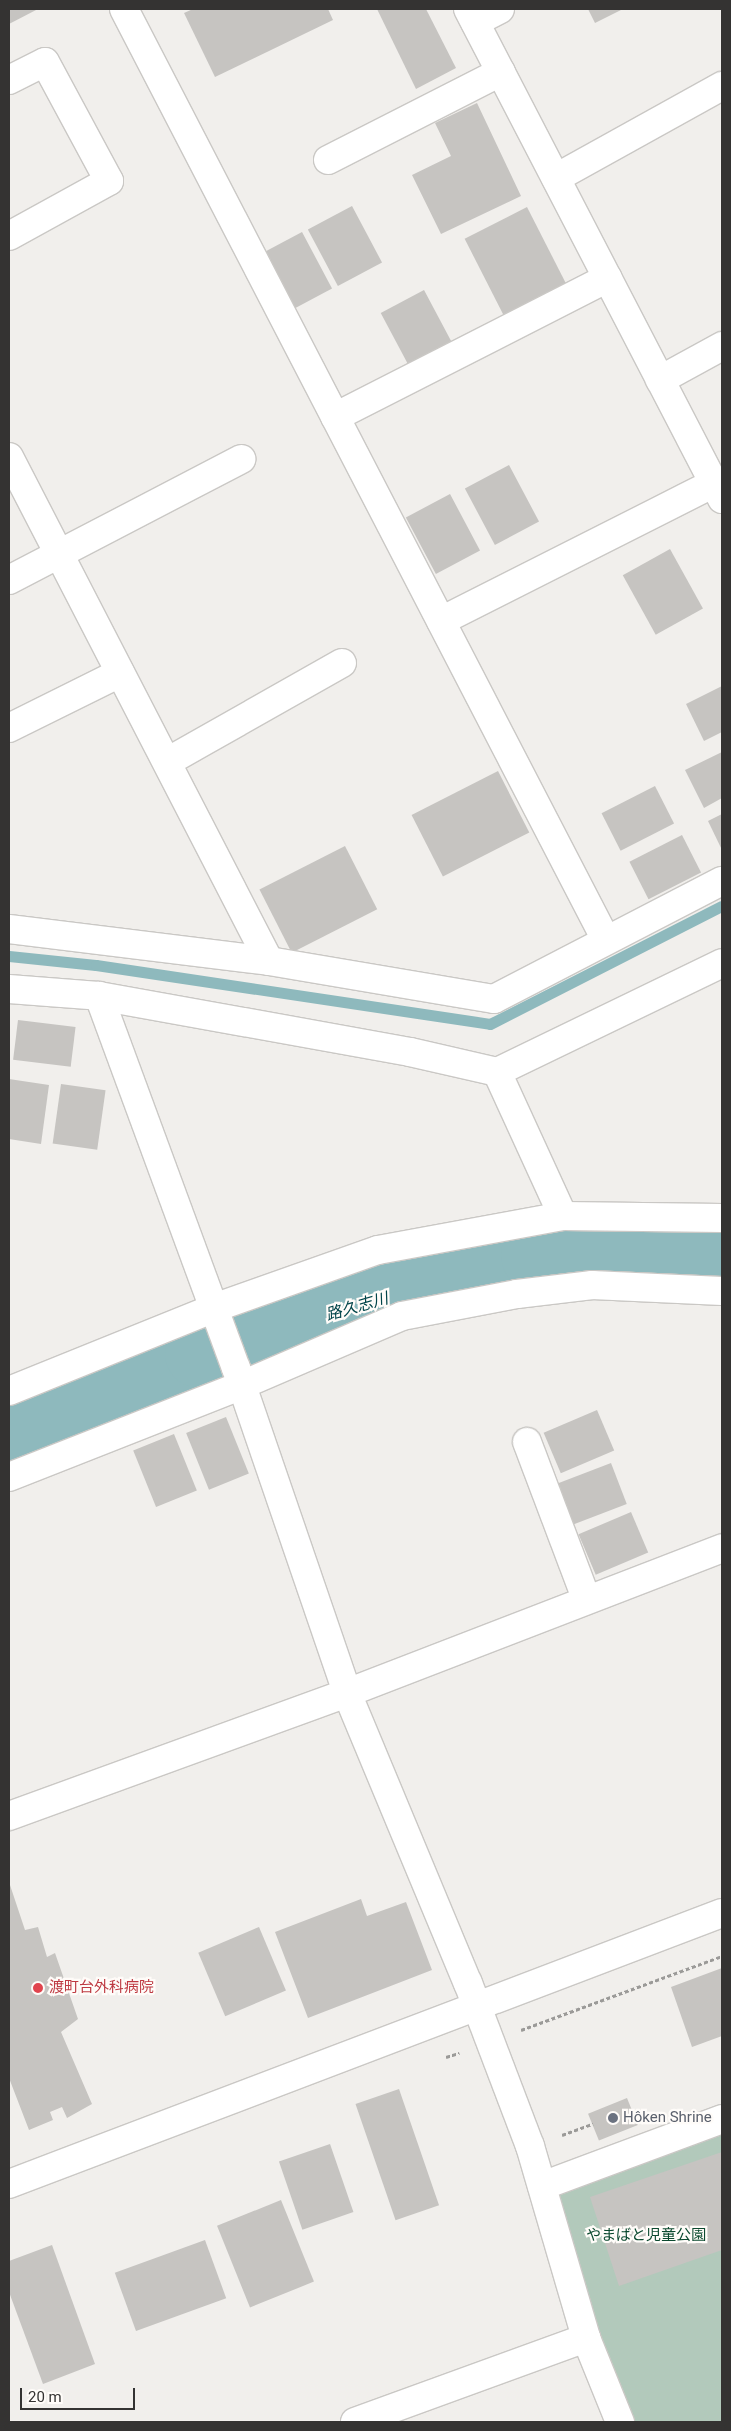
<!DOCTYPE html>
<meta charset="utf-8">
<style>
body{margin:0}
#map{position:relative;width:731px;height:2431px;overflow:hidden;background:#f1efec;font-family:Roboto,"Noto Sans JP",sans-serif}
div>[style]{position:absolute}
.green>*{inset:0;background:#b2c9bb}
.stream>*{height:11px;margin:-5.5px;padding:0 5.5px;transform-origin:5.5px;border-radius:5.5px;background:#8eb9bd}
.river>*{height:69px;margin:-34.5px;padding:0 34.5px;transform-origin:34.5px;border-radius:34.5px;background:#8eb9bd}
.building>*{inset:0;background:#c6c4c1;transform-origin:0 0}
.path>*{height:3px;margin-top:-1.5px;transform-origin:0;background:repeating-linear-gradient(90deg,#9b9a98 0 4px,transparent 0 6.5px)}
.roads{filter:drop-shadow(1px 0 #cac8c5) drop-shadow(-1px 0 #cac8c5) drop-shadow(0 1px #cac8c5) drop-shadow(0 -1px #cac8c5)}
.street>*{height:28px;margin:-14px;padding:0 14px;transform-origin:14px;border-radius:14px;background:#fff}
.secondary>*{height:28px;margin:-14px;padding:0 14px;transform-origin:14px;border-radius:14px;background:#fff}
.dots>*{width:14px;height:14px;translate:-50% -50%;box-sizing:border-box;border:2px solid #fffcf9;border-radius:50%}
span{translate:-50% -50%;white-space:nowrap;text-align:center;line-height:1.15;-webkit-text-stroke:4.5px #fffcf9;paint-order:stroke}
.health-label{font-size:15px;color:#be3a42}
.left{translate:0 -50%;text-align:left}
.worship-label{font-size:15px;color:#5b616d}
.park-label{font-size:15px;color:#0b492f}
.water-label{font-size:16px;color:#004449;font-style:italic}
.frame{position:absolute;inset:0;border:10px solid #343332;pointer-events:none}
.scale{position:absolute;left:20px;top:2388px;width:115px;height:22px;box-sizing:border-box;border:2px solid #343332;border-top:0;padding-left:6px;font-size:15px;line-height:18px;white-space:nowrap;color:#343332;-webkit-text-stroke:4px #fffcf9;paint-order:stroke}
</style>
<div id="map">
<div class="green">
<div style="clip-path:polygon(722px 2127px,722px 2422px,631px 2422px,593px 2329px,555px 2189px)"></div>
</div>
<div class="stream">
<div style="left:9px;top:956px;width:87px;rotate:5.9deg"></div>
<div style="left:96px;top:965px;width:398px;rotate:8.5deg"></div>
<div style="left:490px;top:1024px;width:260px;rotate:-27deg"></div>
</div>
<div class="river">
<div style="left:9px;top:1436px;width:207px;rotate:-23.6deg"></div>
<div style="left:199px;top:1353px;width:350px;rotate:-16.3deg"></div>
<div style="left:535px;top:1255px;width:187px;rotate:2.8deg"></div>
</div>
<div class="building">
<div style="clip-path:polygon(9px 9px,38px 9px,9px 24px)"></div>
<div style="clip-path:polygon(193px 9px,328px 9px,333px 20px,215px 77px,184px 13px)"></div>
<div style="clip-path:polygon(377px 9px,426px 9px,456px 68px,416px 89px)"></div>
<div style="clip-path:polygon(588px 9px,623px 9px,595px 23px)"></div>
<div style="clip-path:polygon(477px 103px,521px 196px,441px 234px,412px 175px,451px 156px,435px 123px)"></div>
<div style="left:352px;top:206px;width:64px;height:50px;rotate:62deg"></div>
<div style="left:527px;top:207px;width:87px;height:70px;rotate:63deg"></div>
<div style="left:302px;top:232px;width:64px;height:50px;rotate:62deg"></div>
<div style="left:424px;top:290px;width:64px;height:49px;rotate:62deg"></div>
<div style="left:509px;top:465px;width:64px;height:50px;rotate:62deg"></div>
<div style="left:450px;top:494px;width:64px;height:50px;rotate:62deg"></div>
<div style="left:670px;top:549px;width:68px;height:54px;rotate:61deg"></div>
<div style="clip-path:polygon(722px 686px,722px 732px,704px 741px,686px 704px)"></div>
<div style="clip-path:polygon(722px 752px,722px 798px,704px 808px,685px 770px)"></div>
<div style="left:498px;top:771px;width:69px;height:97px;rotate:63deg"></div>
<div style="left:655px;top:786px;width:42px;height:60px;rotate:63deg"></div>
<div style="clip-path:polygon(722px 814px,722px 850px,708px 821px)"></div>
<div style="left:682px;top:835px;width:42px;height:59px;rotate:63deg"></div>
<div style="left:345px;top:846px;width:71px;height:96px;rotate:63deg"></div>
<div style="left:18px;top:1020px;width:58px;height:40px;rotate:7deg"></div>
<div style="clip-path:polygon(9px 1079px,49px 1085px,41px 1144px,9px 1139px)"></div>
<div style="left:61px;top:1084px;width:45px;height:60px;rotate:8deg"></div>
<div style="left:597px;top:1410px;width:44px;height:58px;rotate:67deg"></div>
<div style="left:226px;top:1417px;width:61px;height:43px;rotate:68deg"></div>
<div style="left:174px;top:1434px;width:61px;height:44px;rotate:68deg"></div>
<div style="left:611px;top:1463px;width:44px;height:58px;rotate:69deg"></div>
<div style="left:631px;top:1512px;width:44px;height:57px;rotate:67deg"></div>
<div style="clip-path:polygon(9px 1882px,25px 1930px,38px 1927px,47px 1957px,55px 1953px,78px 2019px,61px 2032px,92px 2104px,67px 2118px,62px 2107px,50px 2112px,53px 2120px,29px 2130px,9px 2078px)"></div>
<div style="clip-path:polygon(361px 1899px,367px 1916px,406px 1902px,432px 1970px,308px 2018px,275px 1932px)"></div>
<div style="left:259px;top:1927px;width:69px;height:66px;rotate:67deg"></div>
<div style="clip-path:polygon(722px 1968px,722px 2036px,692px 2047px,671px 1987px)"></div>
<div style="left:399px;top:2089px;width:123px;height:46px;rotate:71deg"></div>
<div style="left:627px;top:2098px;width:29px;height:42px;rotate:68deg"></div>
<div style="left:330px;top:2144px;width:72px;height:54px;rotate:71deg"></div>
<div style="clip-path:polygon(722px 2152px,722px 2250px,619px 2286px,590px 2197px)"></div>
<div style="left:281px;top:2200px;width:88px;height:69px;rotate:68deg"></div>
<div style="left:205px;top:2240px;width:62px;height:96px;rotate:70deg"></div>
<div style="clip-path:polygon(52px 2245px,95px 2364px,43px 2384px,9px 2292px,9px 2261px)"></div>
</div>
<div class="path">
<div style="left:521px;top:2030px;width:214px;rotate:-20.2deg"></div>
<div style="left:446px;top:2057px;width:14px;rotate:-17deg"></div>
<div style="left:562px;top:2135px;width:33px;rotate:-20deg"></div>
</div>
<div class="roads">
<div class="street">
<div style="left:124px;top:9px;width:1048px;rotate:62.63deg"></div>
<div style="left:475px;top:22px;width:28px;rotate:-27deg"></div>
<div style="left:9px;top:80px;width:40px;rotate:-26.6deg"></div>
<div style="left:45px;top:62px;width:135px;rotate:61.7deg"></div>
<div style="left:109px;top:181px;width:114px;rotate:151.2deg"></div>
<div style="left:328px;top:160px;width:194px;rotate:-27deg"></div>
<div style="left:556px;top:178px;width:190px;rotate:-29deg"></div>
<div style="left:660px;top:380px;width:71px;rotate:-28.7deg"></div>
<div style="left:335px;top:417px;width:306px;rotate:-27deg"></div>
<div style="left:9px;top:457px;width:567px;rotate:62.71deg"></div>
<div style="left:9px;top:580px;width:262px;rotate:-27.5deg"></div>
<div style="left:441px;top:621px;width:306px;rotate:-26.8deg"></div>
<div style="left:9px;top:728px;width:124px;rotate:-26.4deg"></div>
<div style="left:167px;top:762px;width:201px;rotate:-29.5deg"></div>
<div style="left:9px;top:929px;width:262px;rotate:7deg"></div>
<div style="left:269px;top:961px;width:228px;rotate:9.6deg"></div>
<div style="left:494px;top:999px;width:257px;rotate:-27.4deg"></div>
<div style="left:9px;top:989px;width:90px;rotate:4.4deg"></div>
<div style="left:99px;top:996px;width:316px;rotate:10.2deg"></div>
<div style="left:410px;top:1052px;width:89px;rotate:12.9deg"></div>
<div style="left:497px;top:1072px;width:250px;rotate:-25.8deg"></div>
<div style="left:99px;top:996px;width:396px;rotate:69.8deg"></div>
<div style="left:236px;top:1368px;width:343px;rotate:71.1deg"></div>
<div style="left:347px;top:1693px;width:314px;rotate:67.4deg"></div>
<div style="left:468px;top:1983px;width:174px;rotate:69.2deg"></div>
<div style="left:530px;top:2146px;width:200px;rotate:73.7deg"></div>
<div style="left:586px;top:2338px;width:91px;rotate:68deg"></div>
<div style="left:497px;top:1072px;width:158px;rotate:65.4deg"></div>
<div style="left:9px;top:1391px;width:221px;rotate:-22deg"></div>
<div style="left:214px;top:1308px;width:174px;rotate:-19.5deg"></div>
<div style="left:378px;top:1250px;width:188px;rotate:-10.4deg"></div>
<div style="left:563px;top:1216px;width:159px;rotate:0.7deg"></div>
<div style="left:527px;top:1442px;width:167px;rotate:69.3deg"></div>
<div style="left:9px;top:1477px;width:251px;rotate:-21.5deg"></div>
<div style="left:242px;top:1385px;width:174px;rotate:-23.3deg"></div>
<div style="left:402px;top:1316px;width:117px;rotate:-10.8deg"></div>
<div style="left:517px;top:1294px;width:76px;rotate:-6.8deg"></div>
<div style="left:592px;top:1285px;width:130px;rotate:2.6deg"></div>
<div style="left:9px;top:1816px;width:360px;rotate:-20deg"></div>
<div style="left:347px;top:1693px;width:402px;rotate:-21.1deg"></div>
<div style="left:542px;top:2186px;width:192px;rotate:-20.4deg"></div>
<div style="left:355px;top:2422px;width:246px;rotate:-20deg"></div>
</div>
<div class="secondary">
<div style="left:468px;top:9px;width:552px;rotate:62.6deg"></div>
<div style="left:9px;top:2184px;width:763px;rotate:-20.81deg"></div>
</div>
</div>
<div class="dots">
<div style="left:38px;top:1988px;background:#e0444e"></div>
<div style="left:613px;top:2118px;background:#6b7280"></div>
</div>
<div class="health-label">
<span class="left" style="left:49px;top:1988px">渡町台外科病院</span>
</div>
<div class="worship-label">
<span class="left" style="left:623px;top:2118px">Hôken Shrine</span>
</div>
<div class="park-label">
<span style="left:646px;top:2236px">やまばと児童公園</span>
</div>
<div class="water-label">
<span style="left:357px;top:1307px;rotate:-16deg">路久志川</span>
</div>
<div class="frame"></div>
<div class="scale">20 m</div>
</div>
